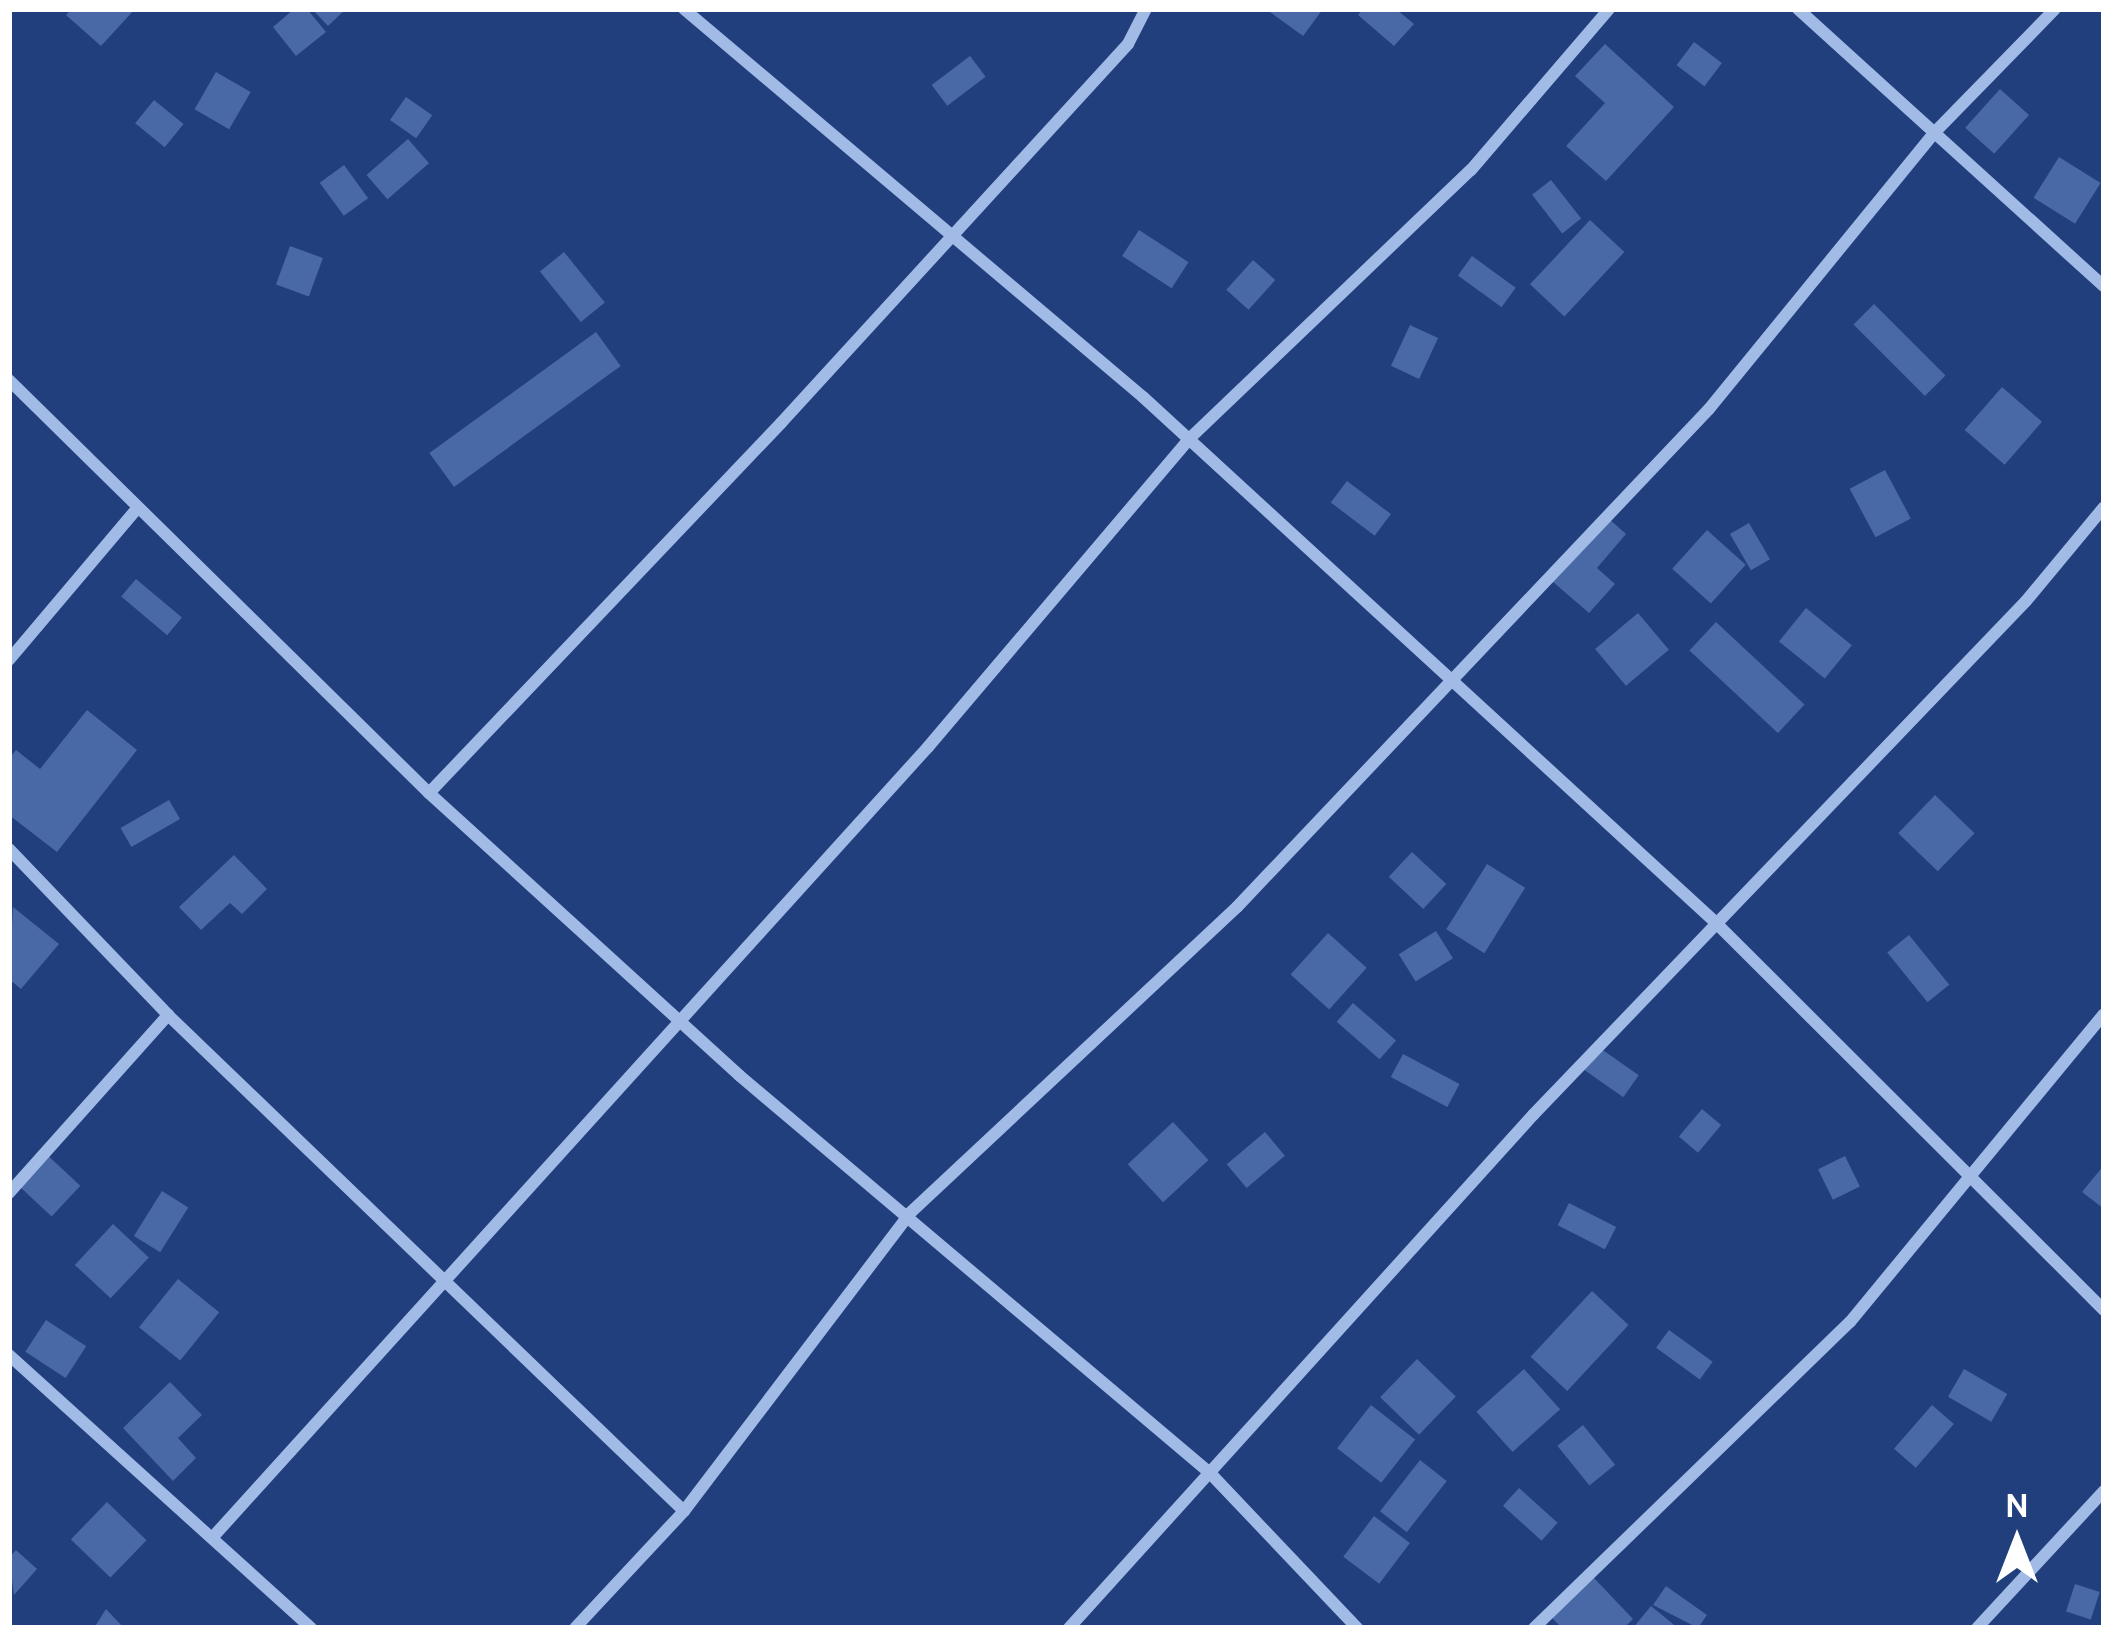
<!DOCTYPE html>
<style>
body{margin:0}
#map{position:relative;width:2113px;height:1637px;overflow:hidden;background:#203f7c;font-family:Cabin,sans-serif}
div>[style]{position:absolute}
.building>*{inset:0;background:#4869a5;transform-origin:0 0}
.street>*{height:12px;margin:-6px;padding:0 6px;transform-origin:6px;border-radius:6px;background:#a2bae6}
span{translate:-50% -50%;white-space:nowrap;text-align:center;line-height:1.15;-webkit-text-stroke:10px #203f7c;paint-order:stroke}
.frame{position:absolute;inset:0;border:12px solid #fff;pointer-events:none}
.north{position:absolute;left:1957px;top:1481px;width:120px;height:120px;-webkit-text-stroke:9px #203f7c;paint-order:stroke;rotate:0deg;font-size:33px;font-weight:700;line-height:48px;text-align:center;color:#fff}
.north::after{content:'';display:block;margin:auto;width:42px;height:54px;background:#fff;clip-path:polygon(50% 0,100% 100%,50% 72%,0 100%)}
</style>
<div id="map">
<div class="building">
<div style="clip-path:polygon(72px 9px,135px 9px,101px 46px,66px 15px)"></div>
<div style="clip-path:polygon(294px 9px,307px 9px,326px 32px,296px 56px,273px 27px)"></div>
<div style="clip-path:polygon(312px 9px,346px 9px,328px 26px)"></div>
<div style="clip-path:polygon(1266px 9px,1323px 9px,1303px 36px)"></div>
<div style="clip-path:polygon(1363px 9px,1396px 9px,1414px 24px,1394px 46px,1358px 15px)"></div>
<div style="left:1694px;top:42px;width:35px;height:29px;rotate:37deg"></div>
<div style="clip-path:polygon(1605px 44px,1674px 107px,1606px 181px,1566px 146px,1605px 103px,1575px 76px)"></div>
<div style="left:970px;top:56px;width:26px;height:48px;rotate:53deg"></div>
<div style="left:216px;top:72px;width:40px;height:43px;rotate:30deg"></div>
<div style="left:2000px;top:89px;width:39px;height:52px;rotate:42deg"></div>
<div style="left:406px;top:97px;width:32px;height:28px;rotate:35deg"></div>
<div style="left:154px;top:100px;width:38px;height:30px;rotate:39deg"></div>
<div style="left:408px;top:139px;width:32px;height:55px;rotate:49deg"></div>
<div style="left:2059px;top:157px;width:49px;height:48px;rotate:32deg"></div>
<div style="left:344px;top:165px;width:41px;height:30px;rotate:54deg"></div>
<div style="left:1551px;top:180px;width:49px;height:24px;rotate:52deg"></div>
<div style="left:1590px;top:220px;width:47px;height:88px;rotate:43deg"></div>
<div style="left:1139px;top:230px;width:59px;height:31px;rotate:33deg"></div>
<div style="left:290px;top:246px;width:35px;height:41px;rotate:20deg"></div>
<div style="left:564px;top:252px;width:65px;height:31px;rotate:51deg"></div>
<div style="left:1472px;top:256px;width:54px;height:24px;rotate:36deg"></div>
<div style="left:1253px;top:260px;width:30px;height:40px;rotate:42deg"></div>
<div style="left:1874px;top:304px;width:101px;height:29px;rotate:45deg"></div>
<div style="left:1410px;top:325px;width:31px;height:45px;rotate:25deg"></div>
<div style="left:596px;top:332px;width:42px;height:206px;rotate:54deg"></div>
<div style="left:2002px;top:387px;width:53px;height:57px;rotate:41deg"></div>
<div style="left:1885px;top:470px;width:55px;height:40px;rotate:62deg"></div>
<div style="left:1347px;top:481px;width:55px;height:27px;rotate:37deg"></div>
<div style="clip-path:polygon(1608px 518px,1626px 534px,1597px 568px,1615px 584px,1589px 613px,1552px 581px)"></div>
<div style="left:1749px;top:523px;width:42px;height:22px;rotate:60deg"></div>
<div style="left:1707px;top:530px;width:52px;height:52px;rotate:42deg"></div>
<div style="left:136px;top:579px;width:60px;height:23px;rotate:40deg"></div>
<div style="left:1806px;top:608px;width:59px;height:43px;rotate:39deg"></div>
<div style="left:1638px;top:613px;width:48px;height:56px;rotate:50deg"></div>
<div style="left:1716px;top:622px;width:121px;height:39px;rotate:43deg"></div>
<div style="clip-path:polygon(87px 710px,137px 750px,57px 852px,9px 815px,9px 759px,16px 750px,40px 769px)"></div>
<div style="left:1935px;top:795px;width:55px;height:53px;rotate:44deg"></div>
<div style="left:169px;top:800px;width:22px;height:56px;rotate:60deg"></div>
<div style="left:1412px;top:852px;width:47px;height:34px;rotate:43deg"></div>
<div style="clip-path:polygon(234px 855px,267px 889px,242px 914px,230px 903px,201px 930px,179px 907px)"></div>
<div style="left:1487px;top:864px;width:45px;height:77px;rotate:32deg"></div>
<div style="clip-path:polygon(13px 907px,59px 944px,21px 989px,9px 979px)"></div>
<div style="left:1436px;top:931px;width:32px;height:44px;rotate:58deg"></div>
<div style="left:1328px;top:933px;width:52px;height:56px;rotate:42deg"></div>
<div style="left:1909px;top:935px;width:64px;height:28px;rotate:51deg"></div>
<div style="left:1353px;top:1003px;width:57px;height:25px;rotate:41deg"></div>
<div style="left:1597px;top:1046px;width:51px;height:27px;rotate:35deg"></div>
<div style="left:1403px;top:1054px;width:64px;height:26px;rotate:28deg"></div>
<div style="left:1702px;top:1109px;width:25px;height:36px;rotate:40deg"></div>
<div style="left:1173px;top:1122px;width:52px;height:62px;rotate:47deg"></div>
<div style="left:1265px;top:1132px;width:31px;height:50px;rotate:50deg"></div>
<div style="left:43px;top:1151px;width:51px;height:42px;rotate:43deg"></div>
<div style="left:1845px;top:1156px;width:34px;height:30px;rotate:64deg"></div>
<div style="clip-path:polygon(2104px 1165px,2104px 1209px,2082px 1192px)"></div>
<div style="left:162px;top:1191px;width:31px;height:53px;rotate:32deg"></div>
<div style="left:1569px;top:1203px;width:53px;height:25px;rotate:27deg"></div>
<div style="left:113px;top:1224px;width:49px;height:56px;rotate:43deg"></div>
<div style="left:178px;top:1279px;width:53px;height:62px;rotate:39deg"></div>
<div style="left:1592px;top:1291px;width:50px;height:90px;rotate:43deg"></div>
<div style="left:46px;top:1320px;width:48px;height:38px;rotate:33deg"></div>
<div style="left:1669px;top:1330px;width:54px;height:22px;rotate:36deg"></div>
<div style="left:1417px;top:1359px;width:54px;height:53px;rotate:44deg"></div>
<div style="left:1524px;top:1369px;width:54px;height:64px;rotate:48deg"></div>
<div style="left:1964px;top:1369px;width:50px;height:32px;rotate:30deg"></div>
<div style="clip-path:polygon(170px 1382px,202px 1415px,178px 1438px,196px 1458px,173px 1481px,123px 1428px)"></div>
<div style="left:1371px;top:1405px;width:56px;height:55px;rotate:38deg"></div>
<div style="left:1932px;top:1405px;width:29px;height:58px;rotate:41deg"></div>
<div style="left:1583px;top:1425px;width:51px;height:33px;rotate:51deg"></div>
<div style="left:1420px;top:1460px;width:34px;height:65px;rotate:38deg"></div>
<div style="left:1519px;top:1488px;width:52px;height:24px;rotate:42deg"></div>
<div style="left:107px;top:1502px;width:55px;height:52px;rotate:44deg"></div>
<div style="left:1374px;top:1516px;width:45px;height:51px;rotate:37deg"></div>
<div style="clip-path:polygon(16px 1550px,37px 1569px,14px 1595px,9px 1558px)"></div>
<div style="clip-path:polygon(1594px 1578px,1633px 1619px,1624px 1628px,1562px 1628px,1551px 1617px)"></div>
<div style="left:2075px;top:1584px;width:26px;height:29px;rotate:18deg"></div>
<div style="clip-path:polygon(1666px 1586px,1707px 1615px,1698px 1628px,1653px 1605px)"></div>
<div style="clip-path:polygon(1651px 1606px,1678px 1628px,1633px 1628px)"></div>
<div style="clip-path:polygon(106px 1609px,124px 1628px,94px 1628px)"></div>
</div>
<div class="street">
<div style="left:684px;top:9px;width:601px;rotate:40.21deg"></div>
<div style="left:1143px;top:397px;width:775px;rotate:42.54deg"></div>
<div style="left:1714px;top:921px;width:551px;rotate:44.93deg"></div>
<div style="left:1798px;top:9px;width:413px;rotate:42.2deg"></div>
<div style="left:9px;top:380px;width:589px;rotate:44.52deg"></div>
<div style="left:429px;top:793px;width:420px;rotate:42.3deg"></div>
<div style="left:740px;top:1076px;width:615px;rotate:40.19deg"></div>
<div style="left:1210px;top:1473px;width:214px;rotate:46.5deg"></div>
<div style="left:9px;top:660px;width:195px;rotate:-49.8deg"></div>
<div style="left:429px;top:793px;width:511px;rotate:-46.43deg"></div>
<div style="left:781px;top:423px;width:514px;rotate:-47.52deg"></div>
<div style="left:1128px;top:44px;width:39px;rotate:-63deg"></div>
<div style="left:9px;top:849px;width:230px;rotate:46.2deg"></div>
<div style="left:168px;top:1015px;width:716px;rotate:43.87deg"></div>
<div style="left:9px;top:1193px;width:239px;rotate:-48.2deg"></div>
<div style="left:9px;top:1355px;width:407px;rotate:42.1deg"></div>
<div style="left:212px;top:1538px;width:1067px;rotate:-47.85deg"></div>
<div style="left:928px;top:747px;width:402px;rotate:-49.7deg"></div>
<div style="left:1188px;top:440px;width:391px;rotate:-43.7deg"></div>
<div style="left:1471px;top:170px;width:212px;rotate:-49.4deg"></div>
<div style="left:575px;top:1628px;width:160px;rotate:-47deg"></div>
<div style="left:684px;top:1511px;width:374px;rotate:-52.8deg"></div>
<div style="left:910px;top:1213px;width:448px;rotate:-43.1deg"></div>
<div style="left:1237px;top:907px;width:686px;rotate:-46.54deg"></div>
<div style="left:1709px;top:409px;width:357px;rotate:-50.8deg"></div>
<div style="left:1935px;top:132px;width:172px;rotate:-45.7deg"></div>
<div style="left:1069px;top:1628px;width:692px;rotate:-47.87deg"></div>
<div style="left:1533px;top:1115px;width:712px;rotate:-46.19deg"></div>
<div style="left:2026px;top:601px;width:122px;rotate:-50.3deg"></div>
<div style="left:1534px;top:1628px;width:440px;rotate:-44.1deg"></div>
<div style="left:1850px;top:1322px;width:399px;rotate:-50.5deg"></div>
<div style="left:1977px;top:1628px;width:187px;rotate:-47.2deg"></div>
</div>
<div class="frame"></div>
<div class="north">N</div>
</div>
